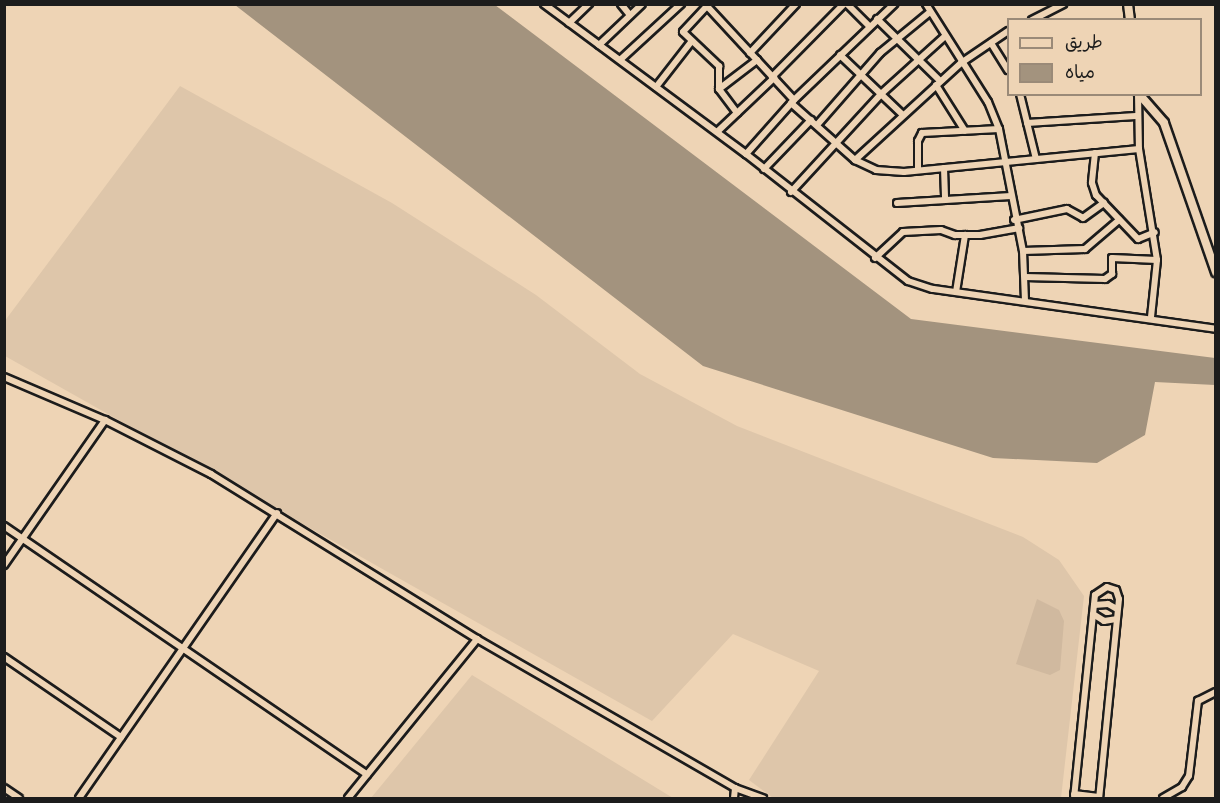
<!DOCTYPE html>
<meta charset="utf-8">
<style>
body{margin:0}
#map{position:relative;width:1220px;height:803px;overflow:hidden;background:#eed4b5;font-family:Caveat,"Playpen Sans Arabic",sans-serif}
div>[style]{position:absolute}
.built>*{inset:0;background:#dec6aa}
.green>*{inset:0;background:#d0b99f}
.water>*{inset:0;background:#a3937e}
.roads{filter:drop-shadow(2px 0 #1c1c1c) drop-shadow(-2px 0 #1c1c1c) drop-shadow(0 2px #1c1c1c) drop-shadow(0 -2px #1c1c1c)}
.minor>*{height:6px;margin:-3px;padding:0 3px;transform-origin:3px;border-radius:3px;background:#eed4b5}
.tertiary>*{height:8px;margin:-4px;padding:0 4px;transform-origin:4px;border-radius:4px;background:#eed4b5}
span{translate:-50% -50%;white-space:nowrap;text-align:center;line-height:1.15;-webkit-text-stroke:4.5px #eed4b5;paint-order:stroke}
.frame{position:absolute;inset:0;border:6px solid #1c1c1c;pointer-events:none}
.legend{position:absolute;left:1007px;top:18px;width:195px;height:78px;box-sizing:border-box;background:#eed4b5;border:2px solid #9a8a78;margin:0;padding:8px 10px;list-style:none;font-size:18px;color:#1c1c1c}
.legend li{display:flex;align-items:center;gap:12px;height:30px}
.legend b{width:30px;border:2px solid #9a8a78}
</style>
<div id="map">
<div class="built">
<div style="clip-path:polygon(180px 86px,392px 203px,536px 295px,640px 374px,737px 426px,1023px 537px,1059px 560px,1084px 596px,1061px 798px,773px 798px,749px 780px,819px 671px,733px 634px,652px 721px,5px 356px,4px 322px)"></div>
<div style="clip-path:polygon(472px 675px,673px 798px,371px 798px)"></div>
</div>
<div class="green">
<div style="clip-path:polygon(1037px 599px,1059px 610px,1064px 621px,1060px 670px,1050px 675px,1016px 664px)"></div>
</div>
<div class="water">
<div style="clip-path:polygon(235px 5px,495px 5px,911px 319px,1215px 358px,1215px 385px,1155px 382px,1145px 435px,1097px 463px,993px 458px,703px 366px)"></div>
</div>
<div class="roads">
<div class="minor">
<div style="left:544px;top:4px;width:252px;rotate:36.6deg"></div>
<div style="left:746px;top:154px;width:206px;rotate:38.1deg"></div>
<div style="left:908px;top:281px;width:26px;rotate:18deg"></div>
<div style="left:933px;top:289px;width:286px;rotate:8deg"></div>
<div style="left:621px;top:4px;width:14px;rotate:51deg"></div>
<div style="left:847px;top:4px;width:31px;rotate:45deg"></div>
<div style="left:926px;top:4px;width:116px;rotate:57.7deg"></div>
<div style="left:988px;top:102px;width:29px;rotate:68deg"></div>
<div style="left:999px;top:129px;width:124px;rotate:78.9deg"></div>
<div style="left:1023px;top:251px;width:50px;rotate:87.7deg"></div>
<div style="left:706px;top:5px;width:129px;rotate:47.2deg"></div>
<div style="left:707px;top:6px;width:35px;rotate:133deg"></div>
<div style="left:683px;top:32px;width:50px;rotate:43.4deg"></div>
<div style="left:719px;top:66px;width:23px;rotate:90deg"></div>
<div style="left:719px;top:89px;width:30px;rotate:53deg"></div>
<div style="left:877px;top:19px;width:88px;rotate:44.5deg"></div>
<div style="left:1032px;top:20px;width:35px;rotate:-27deg"></div>
<div style="left:569px;top:23px;width:28px;rotate:-44deg"></div>
<div style="left:991px;top:43px;width:32px;rotate:58deg"></div>
<div style="left:599px;top:45px;width:59px;rotate:-43.6deg"></div>
<div style="left:750px;top:53px;width:67px;rotate:-46.8deg"></div>
<div style="left:840px;top:55px;width:86px;rotate:43.6deg"></div>
<div style="left:620px;top:60px;width:83px;rotate:-42.6deg"></div>
<div style="left:772px;top:77px;width:103px;rotate:-45.4deg"></div>
<div style="left:936px;top:85px;width:54px;rotate:57.8deg"></div>
<div style="left:656px;top:87px;width:57px;rotate:-52.1deg"></div>
<div style="left:719px;top:89px;width:48px;rotate:-37.3deg"></div>
<div style="left:1020px;top:94px;width:67px;rotate:76.2deg"></div>
<div style="left:1138px;top:94px;width:55px;rotate:89deg"></div>
<div style="left:1139px;top:149px;width:112px;rotate:80.8deg"></div>
<div style="left:1157px;top:260px;width:57px;rotate:96deg"></div>
<div style="left:791px;top:103px;width:86px;rotate:41.7deg"></div>
<div style="left:855px;top:160px;width:23px;rotate:25deg"></div>
<div style="left:876px;top:170px;width:28px;rotate:4deg"></div>
<div style="left:904px;top:172px;width:236px;rotate:-5.6deg"></div>
<div style="left:1027px;top:123px;width:109px;rotate:-3.7deg"></div>
<div style="left:817px;top:125px;width:96px;rotate:-48.8deg"></div>
<div style="left:880px;top:53px;width:65px;rotate:-39.4deg"></div>
<div style="left:717px;top:132px;width:79px;rotate:-43.5deg"></div>
<div style="left:1095px;top:153px;width:30px;rotate:96deg"></div>
<div style="left:1092px;top:183px;width:13px;rotate:72deg"></div>
<div style="left:1096px;top:195px;width:61px;rotate:46.3deg"></div>
<div style="left:1138px;top:239px;width:18px;rotate:-22deg"></div>
<div style="left:746px;top:154px;width:72px;rotate:-48.4deg"></div>
<div style="left:794px;top:100px;width:139px;rotate:-43.8deg"></div>
<div style="left:855px;top:160px;width:144px;rotate:-42.5deg"></div>
<div style="left:961px;top:63px;width:57px;rotate:-34.2deg"></div>
<div style="left:944px;top:168px;width:31px;rotate:88deg"></div>
<div style="left:764px;top:169px;width:68px;rotate:-46.2deg"></div>
<div style="left:918px;top:170px;width:29px;rotate:-90deg"></div>
<div style="left:918px;top:141px;width:9px;rotate:-63deg"></div>
<div style="left:922px;top:133px;width:77px;rotate:-3deg"></div>
<div style="left:791px;top:192px;width:133px;rotate:-47.4deg"></div>
<div style="left:881px;top:94px;width:85px;rotate:-42.1deg"></div>
<div style="left:897px;top:203px;width:114px;rotate:-3.5deg"></div>
<div style="left:1014px;top:220px;width:54px;rotate:-11.7deg"></div>
<div style="left:1067px;top:209px;width:18px;rotate:29deg"></div>
<div style="left:1083px;top:218px;width:26px;rotate:-36deg"></div>
<div style="left:1023px;top:251px;width:62px;rotate:-1.8deg"></div>
<div style="left:1085px;top:249px;width:45px;rotate:-40.5deg"></div>
<div style="left:875px;top:258px;width:38px;rotate:-43deg"></div>
<div style="left:903px;top:232px;width:38px;rotate:-3deg"></div>
<div style="left:941px;top:230px;width:15px;rotate:20deg"></div>
<div style="left:955px;top:235px;width:25px"></div>
<div style="left:980px;top:235px;width:40px;rotate:-10deg"></div>
<div style="left:1025px;top:277px;width:80px;rotate:1.4deg"></div>
<div style="left:1105px;top:279px;width:9px;rotate:-36deg"></div>
<div style="left:1112px;top:274px;width:16px;rotate:-90deg"></div>
<div style="left:1112px;top:258px;width:45px;rotate:2.5deg"></div>
<div style="left:956px;top:292px;width:58px;rotate:-81deg"></div>
<div style="left:4px;top:377px;width:110px;rotate:23.1deg"></div>
<div style="left:105px;top:420px;width:119px;rotate:27deg"></div>
<div style="left:211px;top:474px;width:313px;rotate:31.8deg"></div>
<div style="left:477px;top:639px;width:298px;rotate:30deg"></div>
<div style="left:735px;top:788px;width:30px;rotate:20deg"></div>
<div style="left:4px;top:526px;width:440px;rotate:34.4deg"></div>
<div style="left:4px;top:565px;width:177px;rotate:-55.1deg"></div>
<div style="left:1094px;top:605px;width:14px;rotate:-4deg"></div>
<div style="left:1108px;top:604px;width:10px;rotate:29deg"></div>
<div style="left:1093px;top:614px;width:13px;rotate:32deg"></div>
<div style="left:1104px;top:621px;width:12px;rotate:-9deg"></div>
<div style="left:4px;top:657px;width:142px;rotate:34.4deg"></div>
<div style="left:4px;top:788px;width:18px;rotate:34deg"></div>
<div style="left:1074px;top:794px;width:25px;rotate:7deg"></div>
<div style="left:79px;top:798px;width:347px;rotate:-55.2deg"></div>
<div style="left:348px;top:798px;width:205px;rotate:-50.9deg"></div>
<div style="left:734px;top:798px;width:10px;rotate:-84deg"></div>
<div style="left:1074px;top:798px;width:204px;rotate:-84.1deg"></div>
<div style="left:1095px;top:595px;width:14px;rotate:-34deg"></div>
<div style="left:1107px;top:587px;width:9px;rotate:18deg"></div>
<div style="left:1116px;top:590px;width:9px;rotate:72deg"></div>
<div style="left:1119px;top:599px;width:200px;rotate:95.7deg"></div>
<div style="left:1163px;top:798px;width:22px;rotate:-30deg"></div>
<div style="left:1182px;top:787px;width:13px;rotate:-58deg"></div>
<div style="left:1189px;top:776px;width:76px;rotate:-83.2deg"></div>
<div style="left:1198px;top:701px;width:20px;rotate:-27deg"></div>
</div>
<div class="tertiary">
<div style="left:1128px;top:4px;width:16px;rotate:83deg"></div>
<div style="left:1139px;top:94px;width:38px;rotate:49deg"></div>
<div style="left:1164px;top:123px;width:158px;rotate:70.8deg"></div>
</div>
</div>
<div class="frame"></div>
<ul class="legend">
<li><b style="height:8px;background:#eed4b5"></b>طريق</li>
<li><b style="height:16px;background:#a3937e"></b>مياه</li>
</ul>
</div>
